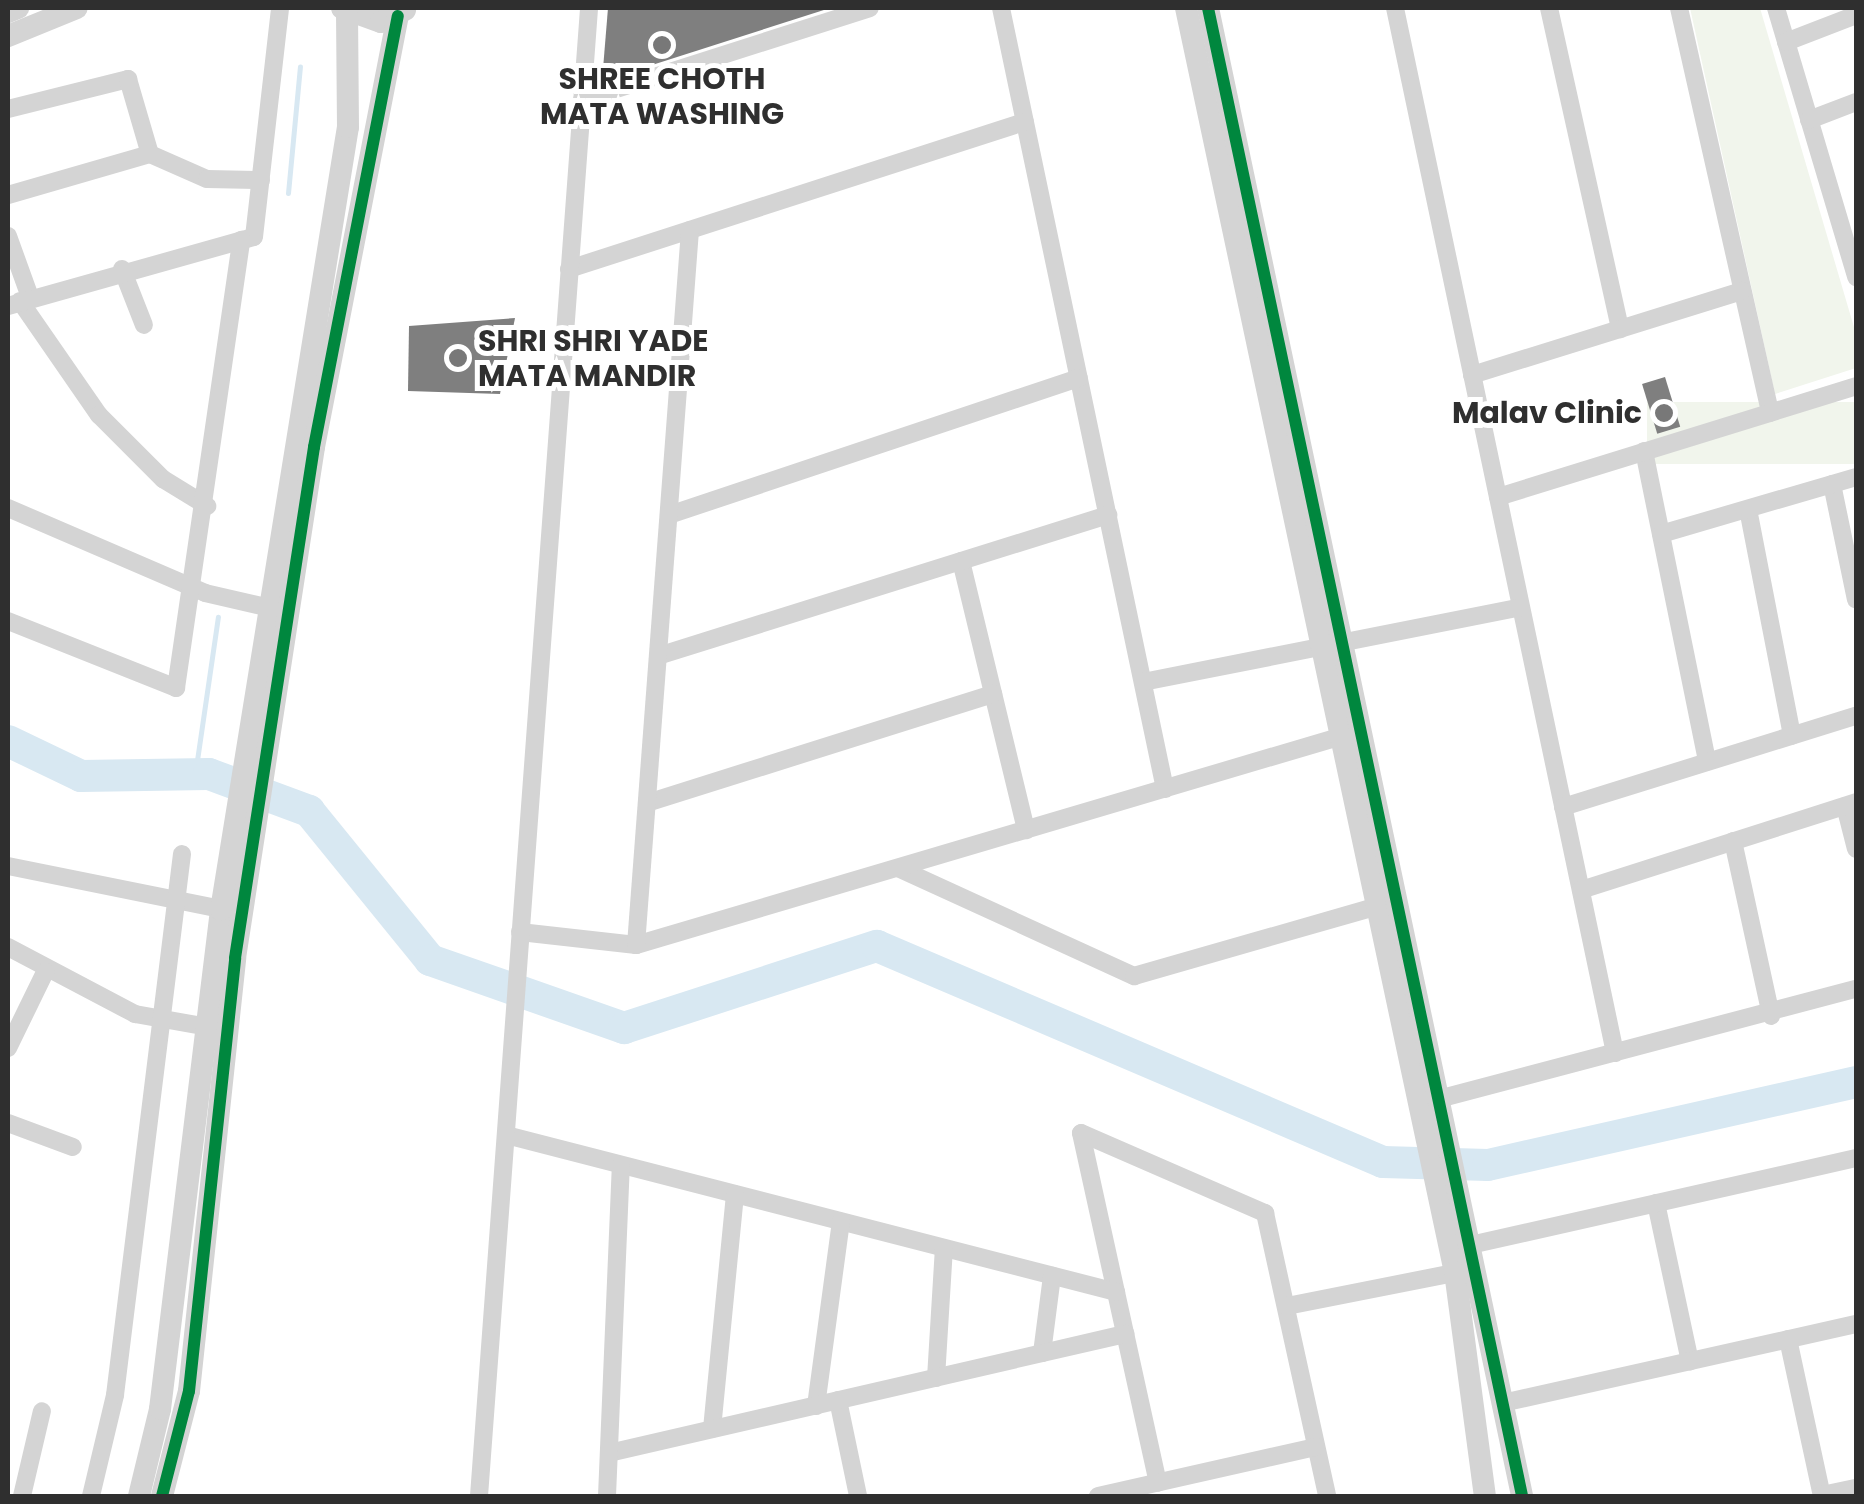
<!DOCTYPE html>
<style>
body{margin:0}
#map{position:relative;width:1864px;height:1504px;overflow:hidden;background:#fff;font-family:Poppins,sans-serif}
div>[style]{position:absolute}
.green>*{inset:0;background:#f1f5ec;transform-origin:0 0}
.stream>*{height:5px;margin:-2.5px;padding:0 2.5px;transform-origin:2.5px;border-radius:2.5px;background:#d8e8f2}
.river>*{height:32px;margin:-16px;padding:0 16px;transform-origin:16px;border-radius:16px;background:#d8e8f2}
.building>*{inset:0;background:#7f7f7f;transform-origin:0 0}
.minor>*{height:18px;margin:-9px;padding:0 9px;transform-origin:9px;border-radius:9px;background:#d4d4d4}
.tertiary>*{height:22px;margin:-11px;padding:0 11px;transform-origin:11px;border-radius:11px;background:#d4d4d4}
.cycleway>*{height:12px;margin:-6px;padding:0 6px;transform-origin:6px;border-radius:6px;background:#00873e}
.dots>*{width:28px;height:28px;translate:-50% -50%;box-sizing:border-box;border:5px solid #fff;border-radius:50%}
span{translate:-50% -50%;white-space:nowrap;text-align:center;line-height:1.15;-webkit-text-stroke:10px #fff;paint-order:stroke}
.poi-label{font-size:30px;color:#2f2f2f;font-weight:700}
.left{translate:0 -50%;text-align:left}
.right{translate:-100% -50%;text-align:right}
.frame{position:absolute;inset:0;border:10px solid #2f2f2f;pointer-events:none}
</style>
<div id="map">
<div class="green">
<div style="clip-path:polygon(1690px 8px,1760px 8px,1856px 334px,1856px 368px,1775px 394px)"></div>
<div style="left:1856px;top:402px;width:62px;height:209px;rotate:90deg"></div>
</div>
<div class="stream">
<div style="left:288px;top:193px;width:127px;rotate:-84.6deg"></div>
<div style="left:195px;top:774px;width:159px;rotate:-81.7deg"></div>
</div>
<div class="river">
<div style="left:8px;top:741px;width:81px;rotate:25.6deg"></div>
<div style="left:81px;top:776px;width:128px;rotate:-0.9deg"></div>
<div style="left:209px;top:774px;width:107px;rotate:20.3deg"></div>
<div style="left:309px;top:811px;width:192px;rotate:50.9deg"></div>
<div style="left:430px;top:960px;width:206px;rotate:19.3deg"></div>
<div style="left:624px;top:1028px;width:266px;rotate:-18deg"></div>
<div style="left:877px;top:946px;width:550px;rotate:23.12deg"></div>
<div style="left:1383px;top:1162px;width:105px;rotate:1.6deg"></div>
<div style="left:1488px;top:1165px;width:377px;rotate:-12.7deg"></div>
</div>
<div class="building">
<div style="clip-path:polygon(608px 8px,826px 8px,827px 9px,602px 81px)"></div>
<div style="clip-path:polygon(515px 318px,500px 394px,408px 391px,409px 326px)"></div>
<div style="left:1665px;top:377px;width:52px;height:24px;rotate:73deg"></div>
</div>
<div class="minor">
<div style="left:1001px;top:8px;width:798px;rotate:78.14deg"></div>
<div style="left:1395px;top:8px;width:1068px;rotate:78.11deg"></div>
<div style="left:1549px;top:8px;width:329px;rotate:77.5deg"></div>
<div style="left:1679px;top:8px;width:415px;rotate:77.3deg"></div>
<div style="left:1776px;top:8px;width:281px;rotate:73.4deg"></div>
<div style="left:1786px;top:42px;width:75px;rotate:-21.1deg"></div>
<div style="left:582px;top:100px;width:302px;rotate:-17.7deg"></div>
<div style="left:8px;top:109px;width:124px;rotate:-14deg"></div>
<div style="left:128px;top:79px;width:78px;rotate:73.7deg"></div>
<div style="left:150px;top:154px;width:62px;rotate:23.7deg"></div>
<div style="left:207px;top:179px;width:54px;rotate:1.1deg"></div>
<div style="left:1809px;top:120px;width:50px;rotate:-21deg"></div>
<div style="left:8px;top:195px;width:148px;rotate:-16.1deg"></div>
<div style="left:8px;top:236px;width:65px;rotate:70.2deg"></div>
<div style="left:122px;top:269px;width:60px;rotate:68.6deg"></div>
<div style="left:569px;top:269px;width:479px;rotate:-17.9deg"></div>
<div style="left:20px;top:301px;width:139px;rotate:55.3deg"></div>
<div style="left:99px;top:415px;width:91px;rotate:45deg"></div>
<div style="left:163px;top:479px;width:52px;rotate:31.5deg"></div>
<div style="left:8px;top:306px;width:255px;rotate:-15.7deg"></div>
<div style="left:254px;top:237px;width:230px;rotate:-83.5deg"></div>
<div style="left:1472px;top:375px;width:283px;rotate:-17.3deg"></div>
<div style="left:1644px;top:451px;width:317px;rotate:78.5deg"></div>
<div style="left:1832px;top:484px;width:118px;rotate:78.3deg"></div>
<div style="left:1498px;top:497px;width:375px;rotate:-17.2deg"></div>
<div style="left:8px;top:508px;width:215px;rotate:23.3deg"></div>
<div style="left:205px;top:593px;width:67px;rotate:13deg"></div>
<div style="left:1748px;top:509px;width:231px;rotate:79deg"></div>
<div style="left:669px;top:515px;width:432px;rotate:-18.5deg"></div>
<div style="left:1661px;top:534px;width:203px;rotate:-16.3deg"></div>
<div style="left:961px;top:561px;width:277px;rotate:76.4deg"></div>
<div style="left:8px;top:621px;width:181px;rotate:21.7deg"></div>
<div style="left:176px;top:688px;width:453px;rotate:-81.7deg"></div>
<div style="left:658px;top:656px;width:472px;rotate:-17.4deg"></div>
<div style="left:1143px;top:682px;width:385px;rotate:-11.2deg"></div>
<div style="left:647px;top:803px;width:363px;rotate:-17.5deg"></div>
<div style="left:1845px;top:806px;width:44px;rotate:75.7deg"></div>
<div style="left:1563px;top:807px;width:307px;rotate:-17.3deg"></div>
<div style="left:1733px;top:841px;width:179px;rotate:77.7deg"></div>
<div style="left:8px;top:866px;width:228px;rotate:11.4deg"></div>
<div style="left:898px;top:868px;width:260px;rotate:24.6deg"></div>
<div style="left:1134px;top:976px;width:254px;rotate:-16deg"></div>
<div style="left:1581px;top:890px;width:289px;rotate:-17.7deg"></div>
<div style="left:520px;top:932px;width:117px;rotate:6.4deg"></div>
<div style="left:636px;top:945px;width:736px;rotate:-16.49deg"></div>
<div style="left:636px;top:945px;width:717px;rotate:-85.68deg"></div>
<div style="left:8px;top:947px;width:144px;rotate:27.8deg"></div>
<div style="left:135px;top:1014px;width:74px;rotate:10.1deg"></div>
<div style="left:8px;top:1048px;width:85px;rotate:-64deg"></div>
<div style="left:1427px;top:1102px;width:444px;rotate:-14.8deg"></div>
<div style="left:8px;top:1123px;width:69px;rotate:20.3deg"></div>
<div style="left:1081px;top:1133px;width:201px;rotate:23.5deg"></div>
<div style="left:1265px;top:1213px;width:290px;rotate:77.6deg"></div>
<div style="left:1081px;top:1133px;width:358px;rotate:77.6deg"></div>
<div style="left:506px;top:1135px;width:630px;rotate:14.43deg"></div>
<div style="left:1656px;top:1203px;width:162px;rotate:77.9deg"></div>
<div style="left:1457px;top:1248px;width:409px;rotate:-12.7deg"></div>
<div style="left:1287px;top:1306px;width:185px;rotate:-11.2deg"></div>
<div style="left:1788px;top:1339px;width:161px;rotate:77.8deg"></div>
<div style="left:1042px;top:1353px;width:78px;rotate:-82.6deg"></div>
<div style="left:936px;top:1378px;width:130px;rotate:-86.5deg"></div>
<div style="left:838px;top:1400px;width:98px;rotate:78.2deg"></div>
<div style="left:1507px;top:1402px;width:358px;rotate:-12.6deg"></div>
<div style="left:816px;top:1406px;width:186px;rotate:-82.3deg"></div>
<div style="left:712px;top:1429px;width:236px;rotate:-84.4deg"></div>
<div style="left:609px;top:1453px;width:530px;rotate:-12.99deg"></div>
<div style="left:1822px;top:1495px;width:35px;rotate:-12deg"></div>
<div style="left:22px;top:1496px;width:87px;rotate:-76.8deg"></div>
<div style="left:91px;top:1496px;width:104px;rotate:-76.6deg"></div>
<div style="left:115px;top:1395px;width:545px;rotate:-82.94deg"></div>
<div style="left:479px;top:1496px;width:1492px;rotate:-85.77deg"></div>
<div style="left:607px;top:1496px;width:331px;rotate:-87.6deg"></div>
<div style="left:1098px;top:1496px;width:223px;rotate:-12.7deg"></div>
</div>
<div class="tertiary">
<div style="left:342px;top:8px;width:41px;rotate:19.7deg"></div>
<div style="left:381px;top:22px;width:27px;rotate:-27deg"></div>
<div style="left:1186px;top:8px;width:1292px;rotate:77.99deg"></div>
<div style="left:1455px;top:1272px;width:226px;rotate:82.4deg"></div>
<div style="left:1208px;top:8px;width:1521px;rotate:78.08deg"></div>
<div style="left:8px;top:12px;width:11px;rotate:-22deg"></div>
<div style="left:8px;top:36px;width:74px;rotate:-22.1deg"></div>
<div style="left:139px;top:1496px;width:89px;rotate:-76.4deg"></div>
<div style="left:160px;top:1409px;width:503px;rotate:-83.03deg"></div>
<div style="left:221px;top:910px;width:793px;rotate:-80.79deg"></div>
<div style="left:348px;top:127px;width:114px;rotate:-90.5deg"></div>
<div style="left:162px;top:1496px;width:108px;rotate:-75.6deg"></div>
<div style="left:189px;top:1391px;width:435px;rotate:-83.9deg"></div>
<div style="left:235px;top:958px;width:517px;rotate:-81.21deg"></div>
<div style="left:314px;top:447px;width:439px;rotate:-79deg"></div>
</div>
<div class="cycleway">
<div style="left:1208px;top:8px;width:1521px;rotate:78.08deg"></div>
<div style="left:162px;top:1496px;width:108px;rotate:-75.6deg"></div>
<div style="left:189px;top:1391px;width:435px;rotate:-83.9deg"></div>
<div style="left:235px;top:958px;width:517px;rotate:-81.21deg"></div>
<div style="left:314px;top:447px;width:439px;rotate:-79deg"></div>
</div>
<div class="dots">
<div style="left:662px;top:45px;background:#787878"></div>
<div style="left:458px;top:358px;background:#787878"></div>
<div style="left:1664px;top:413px;background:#787878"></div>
</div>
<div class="poi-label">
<span style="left:662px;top:96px">SHREE CHOTH<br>MATA WASHING</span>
<span class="left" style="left:478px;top:358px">SHRI SHRI YADE<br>MATA MANDIR</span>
<span class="right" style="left:1642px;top:413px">Malav Clinic</span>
</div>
<div class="frame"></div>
</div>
